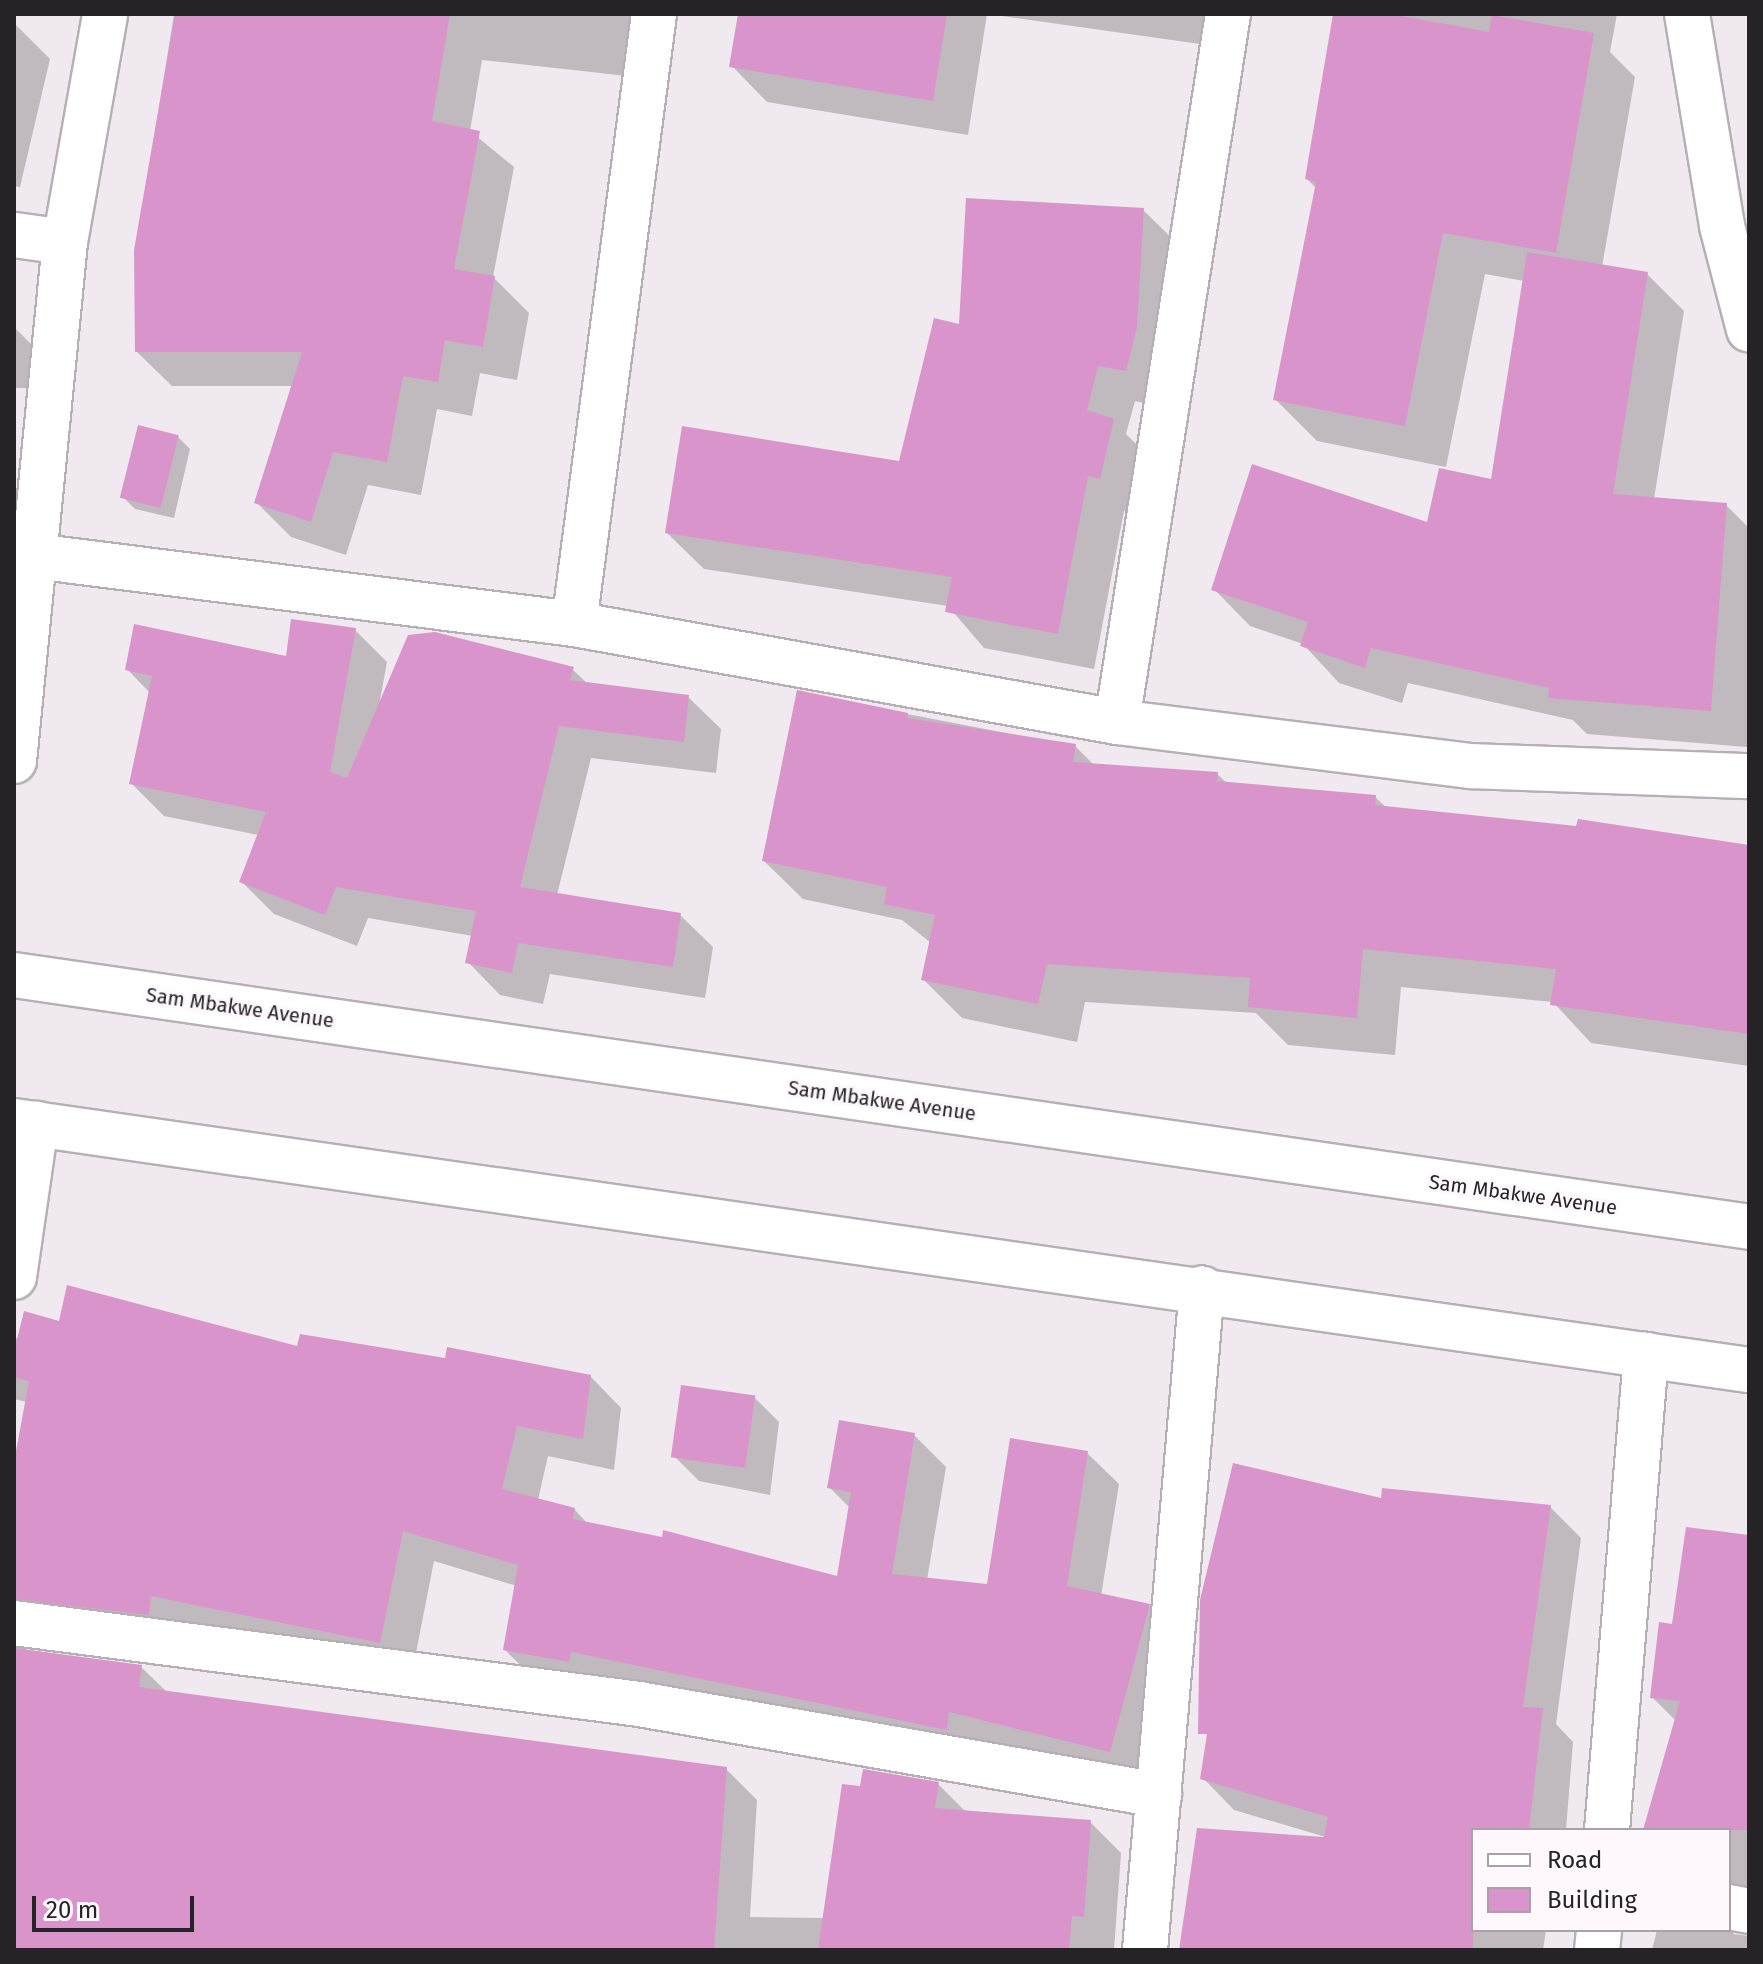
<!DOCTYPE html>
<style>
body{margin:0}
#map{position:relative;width:1763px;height:1964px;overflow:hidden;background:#f0e9ef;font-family:"Fira Sans",sans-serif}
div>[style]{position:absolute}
.shadow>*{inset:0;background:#0003}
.building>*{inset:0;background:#d994cb;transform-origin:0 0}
.roads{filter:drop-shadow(2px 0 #b6b0b5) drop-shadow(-2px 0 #b6b0b5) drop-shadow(0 2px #b6b0b5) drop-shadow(0 -2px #b6b0b5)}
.minor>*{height:44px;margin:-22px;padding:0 22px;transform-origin:22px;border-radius:22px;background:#fff}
.secondary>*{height:44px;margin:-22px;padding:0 22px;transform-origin:22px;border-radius:22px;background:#fff}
span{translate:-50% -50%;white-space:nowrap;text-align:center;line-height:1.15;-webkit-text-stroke:6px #fef7fc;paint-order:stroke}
.street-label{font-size:20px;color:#252325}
.frame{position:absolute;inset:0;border:16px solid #252325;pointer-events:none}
.legend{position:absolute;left:1471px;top:1828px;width:260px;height:104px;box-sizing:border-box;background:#fef7fc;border:2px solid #a7a2a6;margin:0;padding:10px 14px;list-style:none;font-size:24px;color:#252325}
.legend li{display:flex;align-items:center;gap:16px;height:40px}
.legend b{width:40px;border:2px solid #a7a2a6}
.scale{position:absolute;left:32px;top:1896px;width:162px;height:36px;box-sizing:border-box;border:4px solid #252325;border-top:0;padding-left:10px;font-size:24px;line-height:28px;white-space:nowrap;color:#252325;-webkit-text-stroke:6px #fef7fc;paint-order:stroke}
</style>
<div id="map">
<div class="shadow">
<div style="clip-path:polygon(174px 14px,646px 14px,636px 77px,482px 60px,470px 131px,514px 167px,493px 277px,529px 313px,517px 380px,480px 373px,472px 416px,437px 409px,421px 495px,368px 485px,346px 555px,291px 537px,257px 503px,294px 386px,172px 386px,137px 352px,136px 250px)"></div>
<div style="clip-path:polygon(740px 14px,1210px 14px,1207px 45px,987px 14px,968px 135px,767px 102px,732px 66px)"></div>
<div style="clip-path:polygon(1335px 14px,1617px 14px,1610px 52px,1635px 77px,1602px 267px,1647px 274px,1684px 311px,1654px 499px,1726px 505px,1749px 528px,1747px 747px,1587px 734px,1573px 720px,1408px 683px,1402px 703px,1339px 683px,1303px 644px,1250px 626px,1214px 589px,1428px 525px,1492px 482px,1524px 281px,1485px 274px,1446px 467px,1317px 441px,1275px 399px,1317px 189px,1307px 179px)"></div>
<div style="clip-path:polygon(14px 23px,50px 59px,20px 187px,14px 186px)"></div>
<div style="clip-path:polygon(1143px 210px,1180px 246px,1163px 407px,1135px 401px,1126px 434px,1150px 458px,1136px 514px,1124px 511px,1094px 669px,984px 648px,948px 606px,704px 569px,667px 533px,901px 464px,961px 327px)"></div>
<div style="clip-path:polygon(14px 327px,49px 362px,47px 388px,14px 388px)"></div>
<div style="clip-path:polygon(178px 437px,190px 449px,174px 518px,135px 509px,123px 497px)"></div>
<div style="clip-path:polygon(355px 630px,387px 662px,380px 700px,572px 669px,588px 684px,688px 697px,721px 729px,716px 773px,591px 758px,557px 895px,680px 915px,713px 947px,705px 998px,550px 974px,543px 1004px,500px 995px,468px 962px,473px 936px,368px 918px,357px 946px,274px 914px,242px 882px,259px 835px,164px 816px,132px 784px,150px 693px,127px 669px,288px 658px)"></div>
<div style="clip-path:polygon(907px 714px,1075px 746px,1095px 766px,1217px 774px,1228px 784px,1375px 797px,1387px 808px,1749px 847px,1749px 1066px,1591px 1043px,1553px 1002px,1401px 987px,1395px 1055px,1288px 1045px,1256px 1013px,1085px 1002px,1077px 1042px,962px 1018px,923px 979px,931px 943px,902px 920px,803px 899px,764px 861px)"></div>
<div style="clip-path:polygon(60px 1323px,590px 1376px,621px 1408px,614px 1470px,548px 1456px,538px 1500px,574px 1509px,588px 1524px,839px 1578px,850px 1508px,829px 1487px,914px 1435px,946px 1467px,927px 1580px,989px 1586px,1087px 1453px,1119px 1484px,1101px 1596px,1149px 1606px,1180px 1638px,1141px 1782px,537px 1681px,505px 1650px,517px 1586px,434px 1561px,412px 1673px,25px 1640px,23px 1649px,141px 1667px,168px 1693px,726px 1769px,757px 1800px,750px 1917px,824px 1918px,862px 1789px,938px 1784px,967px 1813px,1090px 1822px,1121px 1853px,1114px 1950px,14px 1950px,14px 1473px,27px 1402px,14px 1399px,14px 1339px)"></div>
<div style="clip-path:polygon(754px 1397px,779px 1422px,770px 1495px,699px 1481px,674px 1456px)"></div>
<div style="clip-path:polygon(1383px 1501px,1550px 1507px,1581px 1538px,1556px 1724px,1573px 1742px,1566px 1830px,1473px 1830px,1473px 1930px,1546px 1930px,1543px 1950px,1180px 1950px,1329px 1838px,1234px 1810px,1203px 1778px)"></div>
<div style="clip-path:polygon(1749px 1537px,1749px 1916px,1733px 1934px,1749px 1936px,1749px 1950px,1652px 1950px,1657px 1930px,1729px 1930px,1729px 1830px,1645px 1830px,1676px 1721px,1652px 1697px,1673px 1626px)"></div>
</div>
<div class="building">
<div style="clip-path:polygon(175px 14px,450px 14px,432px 121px,480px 131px,454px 269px,495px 276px,483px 347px,445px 340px,438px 382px,403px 376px,387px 462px,333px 452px,311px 522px,254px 503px,302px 352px,135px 352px,134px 250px)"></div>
<div style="clip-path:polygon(738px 14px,947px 14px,933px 101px,729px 67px)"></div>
<div style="clip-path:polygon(1333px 14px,1391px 14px,1489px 32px,1492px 15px,1594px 33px,1556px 253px,1443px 233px,1405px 426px,1273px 400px,1316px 182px,1305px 179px)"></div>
<div style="clip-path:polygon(966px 198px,1144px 208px,1137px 327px,1126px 371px,1098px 366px,1087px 410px,1114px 419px,1100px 479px,1088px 476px,1058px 634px,945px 612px,952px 577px,665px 533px,682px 426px,899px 461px,934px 318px,959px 324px)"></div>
<div style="clip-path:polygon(1527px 252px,1648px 272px,1613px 494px,1727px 503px,1711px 711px,1548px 698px,1549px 688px,1371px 648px,1365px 668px,1300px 646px,1308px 622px,1211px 590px,1252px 464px,1427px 522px,1439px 468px,1491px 479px)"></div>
<div style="left:138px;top:425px;width:42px;height:75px;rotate:14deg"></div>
<div style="clip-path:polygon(291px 619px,356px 628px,330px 772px,347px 778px,408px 635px,435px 632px,574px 667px,570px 680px,689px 695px,684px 742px,559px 726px,520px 887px,681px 913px,673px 967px,518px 943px,512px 973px,465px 963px,476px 911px,336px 887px,325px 915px,239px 882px,266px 812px,129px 784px,152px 676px,125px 670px,134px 624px,286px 656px)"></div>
<div style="clip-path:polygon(797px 690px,908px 713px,907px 718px,1076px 744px,1073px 762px,1218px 772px,1217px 781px,1376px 795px,1375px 805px,1576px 826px,1578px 819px,1749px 845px,1749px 1034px,1550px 1005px,1556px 969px,1363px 949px,1357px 1018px,1248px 1007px,1250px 978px,1047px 964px,1038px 1004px,921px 980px,935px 915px,884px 904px,887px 887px,762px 861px)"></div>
<div style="clip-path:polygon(67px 1285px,297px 1346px,300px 1334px,445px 1358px,447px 1347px,591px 1375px,583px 1439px,517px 1426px,502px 1489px,575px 1508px,573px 1519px,662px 1537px,663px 1530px,837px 1576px,851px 1492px,827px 1488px,839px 1420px,915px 1433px,892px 1574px,987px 1584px,1010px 1438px,1088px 1451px,1067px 1586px,1150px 1604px,1110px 1752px,949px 1712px,947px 1730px,571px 1652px,569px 1662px,503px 1650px,518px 1565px,403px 1531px,380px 1643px,151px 1596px,149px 1615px,14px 1599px,14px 1462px,29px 1381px,14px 1377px,14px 1352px,24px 1311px,59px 1321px)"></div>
<div style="left:681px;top:1385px;width:75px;height:73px;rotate:8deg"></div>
<div style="clip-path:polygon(1233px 1463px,1381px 1498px,1382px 1488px,1551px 1505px,1523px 1707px,1543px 1708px,1529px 1830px,1473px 1830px,1473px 1950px,1179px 1950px,1197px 1828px,1324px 1837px,1328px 1817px,1200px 1779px,1207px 1734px,1198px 1734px,1200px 1600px)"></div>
<div style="clip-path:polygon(1686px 1527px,1749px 1535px,1749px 1830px,1643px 1830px,1680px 1701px,1650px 1698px,1659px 1622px,1672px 1624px)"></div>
<div style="clip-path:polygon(14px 1648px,142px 1665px,139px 1687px,727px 1767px,714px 1950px,14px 1950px)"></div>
<div style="clip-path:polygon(863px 1769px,939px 1782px,935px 1808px,1091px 1820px,1084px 1917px,1072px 1916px,1069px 1950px,818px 1950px,842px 1784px,860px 1786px)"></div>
</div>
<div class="roads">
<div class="minor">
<div style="left:1687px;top:14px;width:215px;rotate:80.6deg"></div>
<div style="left:1722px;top:226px;width:107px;rotate:75.4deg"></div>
<div style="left:14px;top:235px;width:51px;rotate:7.8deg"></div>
<div style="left:34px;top:556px;width:544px;rotate:7.18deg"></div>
<div style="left:574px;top:624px;width:552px;rotate:10.23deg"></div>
<div style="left:1117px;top:722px;width:357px;rotate:7.1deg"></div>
<div style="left:1471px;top:766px;width:278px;rotate:2.1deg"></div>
<div style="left:574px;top:624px;width:615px;rotate:-82.53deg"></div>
<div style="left:1117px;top:722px;width:717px;rotate:-81.09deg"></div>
<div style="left:14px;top:761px;width:521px;rotate:-84.39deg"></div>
<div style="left:65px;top:242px;width:231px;rotate:-80deg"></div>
<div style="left:14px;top:1277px;width:155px;rotate:-81.8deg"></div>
<div style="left:14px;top:1623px;width:630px;rotate:7.38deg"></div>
<div style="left:639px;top:1704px;width:528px;rotate:9.93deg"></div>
<div style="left:1607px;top:1830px;width:477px;rotate:-85.3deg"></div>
<div style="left:1729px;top:1907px;width:20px;rotate:11deg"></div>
<div style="left:1145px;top:1950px;width:664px;rotate:-85.08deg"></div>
<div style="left:1597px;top:1950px;width:20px;rotate:-84deg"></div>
</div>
<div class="secondary">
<div style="left:14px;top:975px;width:1753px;rotate:8.26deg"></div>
<div style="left:14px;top:1121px;width:1753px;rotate:8.17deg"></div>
</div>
</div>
<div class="street-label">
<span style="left:240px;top:1008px;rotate:8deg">Sam Mbakwe Avenue</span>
<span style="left:882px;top:1101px;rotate:8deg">Sam Mbakwe Avenue</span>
<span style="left:1523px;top:1195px;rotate:8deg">Sam Mbakwe Avenue</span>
</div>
<div class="frame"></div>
<ul class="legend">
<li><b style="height:10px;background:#fff"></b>Road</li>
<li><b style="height:22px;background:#d994cb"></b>Building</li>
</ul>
<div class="scale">20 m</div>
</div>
